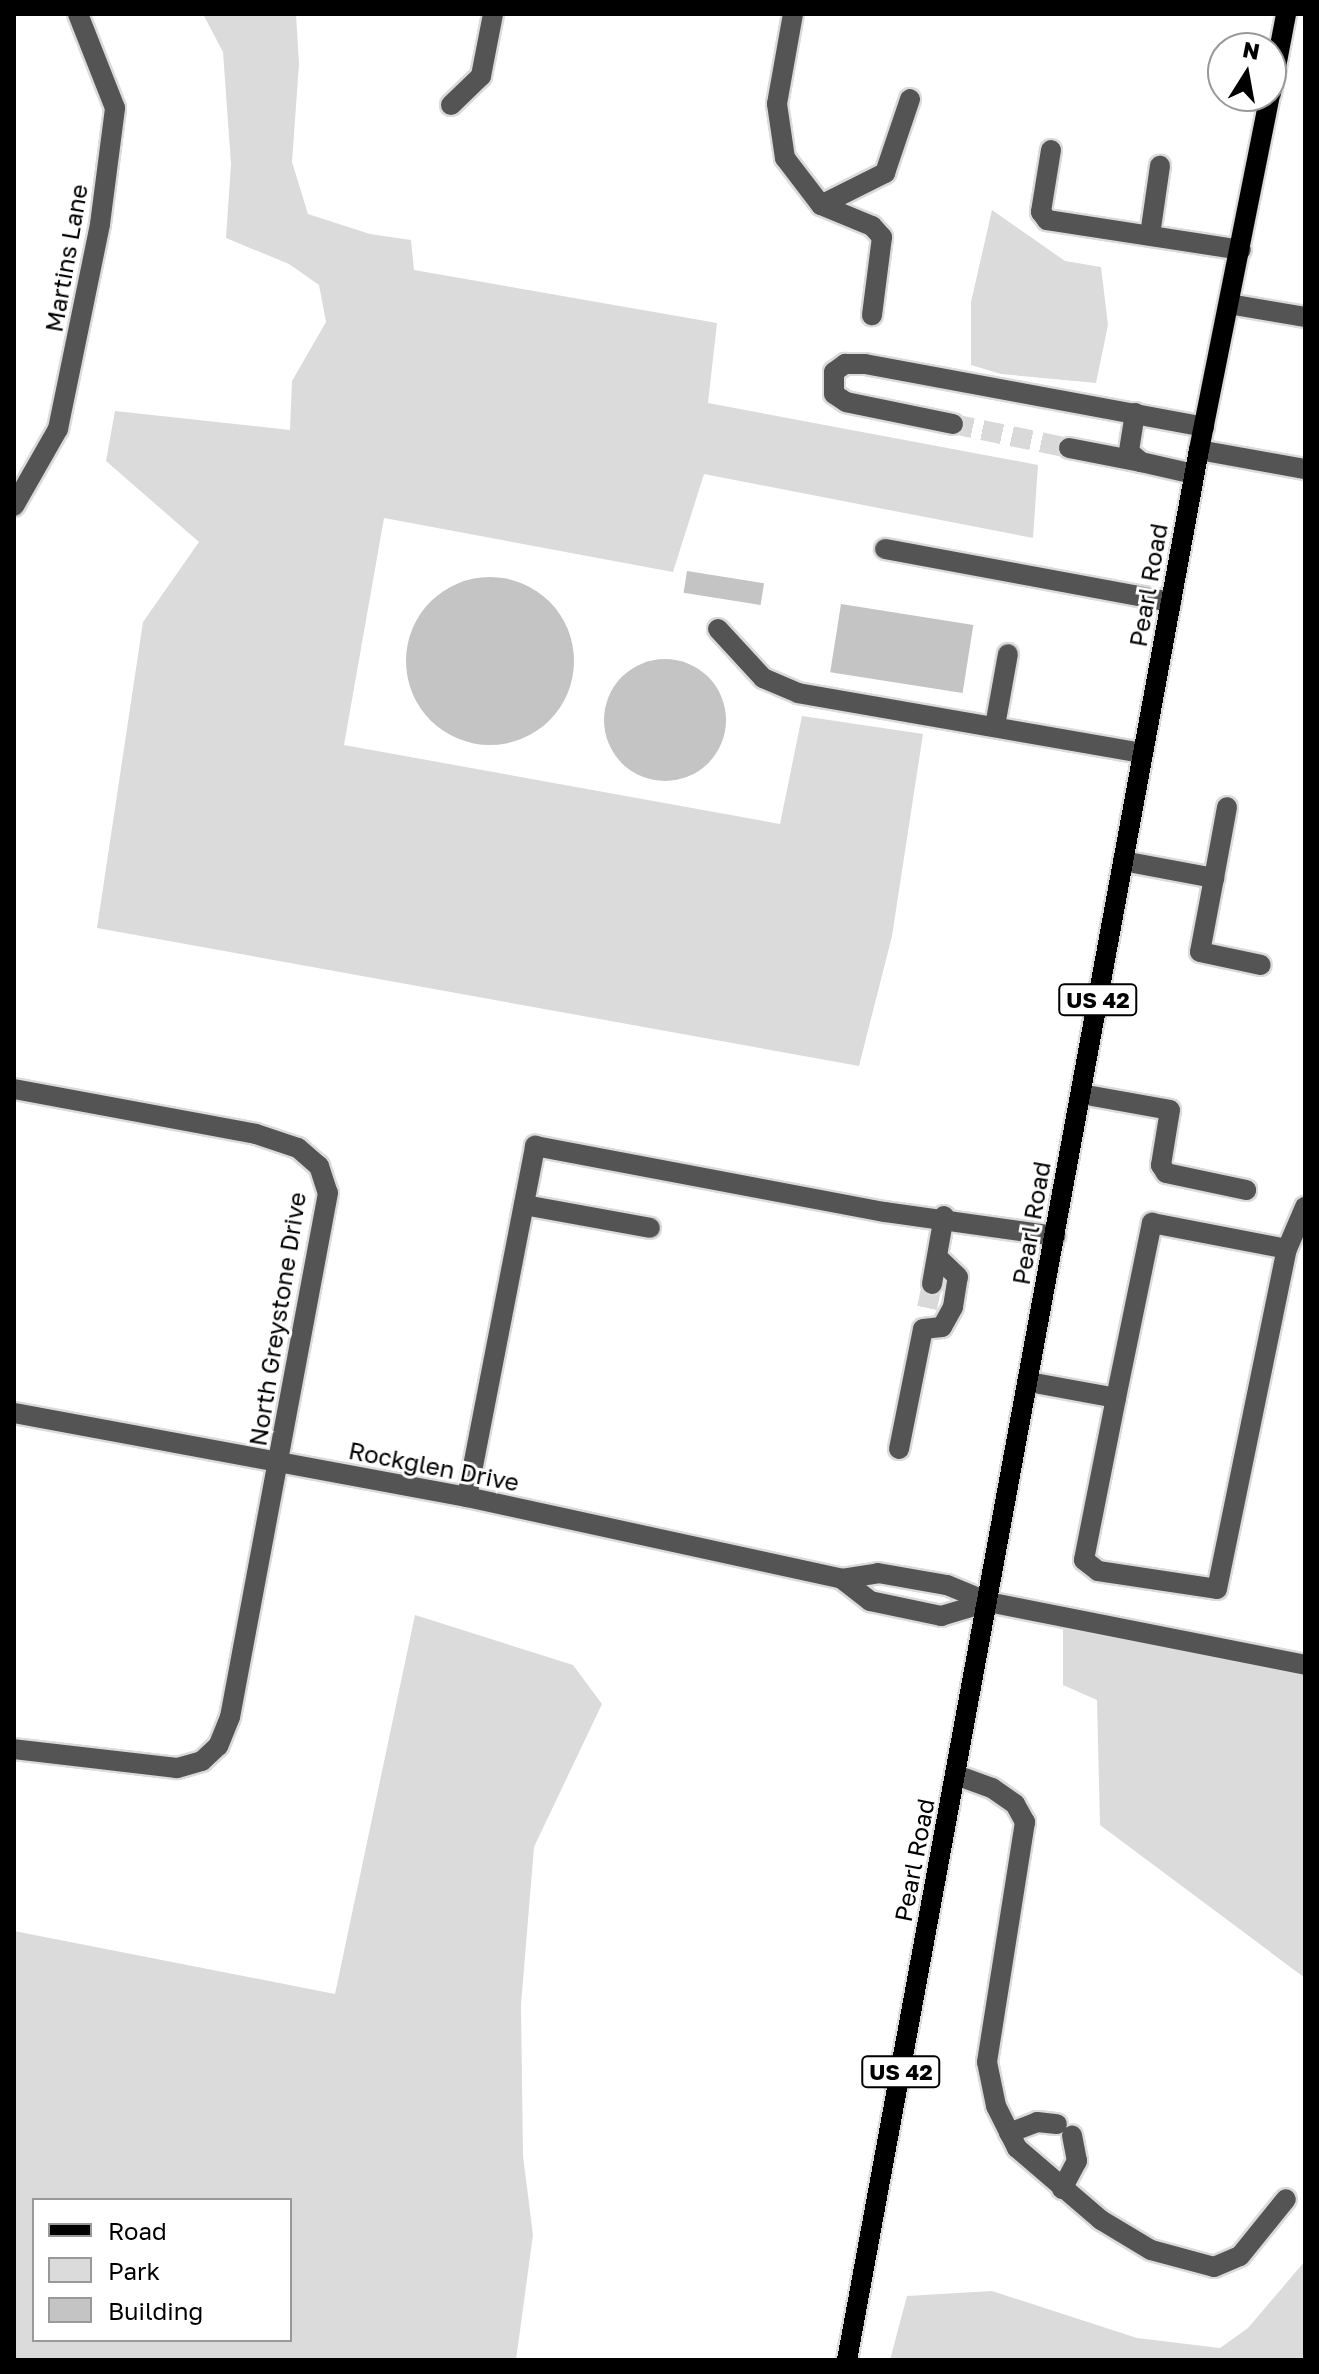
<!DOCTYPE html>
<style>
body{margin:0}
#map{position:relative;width:1319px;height:2374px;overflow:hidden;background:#fff;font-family:"Golos Text",sans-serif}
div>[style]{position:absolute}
.green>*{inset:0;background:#dbdbdb}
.building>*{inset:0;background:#c4c4c4;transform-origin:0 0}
.round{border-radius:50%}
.minor-tunnel>*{height:20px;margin-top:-10px;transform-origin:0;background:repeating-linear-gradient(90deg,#d9d9d9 0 20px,transparent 0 30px)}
.roads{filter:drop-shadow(2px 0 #dbdbdb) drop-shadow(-2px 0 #dbdbdb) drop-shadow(0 2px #dbdbdb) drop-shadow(0 -2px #dbdbdb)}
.minor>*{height:20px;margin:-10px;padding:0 10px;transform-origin:10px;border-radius:10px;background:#545454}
.major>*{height:20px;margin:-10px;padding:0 10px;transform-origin:10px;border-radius:10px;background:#000}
span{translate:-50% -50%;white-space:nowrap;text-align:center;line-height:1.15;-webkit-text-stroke:6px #fff;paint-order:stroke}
.shield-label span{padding:2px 6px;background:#fff;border:2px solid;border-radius:6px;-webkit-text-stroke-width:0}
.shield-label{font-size:22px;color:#000;font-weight:700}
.street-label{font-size:24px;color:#000}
.frame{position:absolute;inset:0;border:16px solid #000;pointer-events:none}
.legend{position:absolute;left:32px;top:2198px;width:260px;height:144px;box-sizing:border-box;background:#fff;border:2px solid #999;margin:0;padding:10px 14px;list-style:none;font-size:24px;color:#000}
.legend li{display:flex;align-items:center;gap:16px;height:40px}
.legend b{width:40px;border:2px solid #999}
.north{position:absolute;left:1207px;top:32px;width:80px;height:80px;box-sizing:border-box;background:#fff;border:2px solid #999;border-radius:50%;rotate:11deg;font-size:22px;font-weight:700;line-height:32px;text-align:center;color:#000}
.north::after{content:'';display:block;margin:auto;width:28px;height:36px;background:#000;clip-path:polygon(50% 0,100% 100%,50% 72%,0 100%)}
</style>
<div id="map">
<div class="green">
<div style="clip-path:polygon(203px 14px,296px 14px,299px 64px,292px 162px,308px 214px,370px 234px,411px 240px,414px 270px,717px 323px,708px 403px,1038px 465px,1033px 538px,704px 474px,673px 572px,384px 518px,344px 745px,780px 824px,802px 716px,923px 734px,892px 936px,859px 1066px,97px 928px,143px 622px,199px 542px,106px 461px,115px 411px,290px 430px,292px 381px,326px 322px,319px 285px,289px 264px,226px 238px,231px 164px,223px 52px)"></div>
<div style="clip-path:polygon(992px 210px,1065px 261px,1101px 267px,1108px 325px,1096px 383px,1001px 374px,971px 365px,971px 302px)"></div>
<div style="clip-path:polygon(evenodd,415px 1615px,573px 1665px,602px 1704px,534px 1847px,521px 2005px,523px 2156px,533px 2235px,516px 2360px,14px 2360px,14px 1931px,335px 1994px,415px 1615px,290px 2200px,290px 2340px,34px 2340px,34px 2200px,290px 2200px)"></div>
<div style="clip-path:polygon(1063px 1626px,1305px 1662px,1305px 1978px,1100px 1825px,1097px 1700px,1063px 1685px)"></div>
<div style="clip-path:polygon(1305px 2261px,1305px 2360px,890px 2360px,907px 2296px,992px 2291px,1137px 2338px,1220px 2348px,1248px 2328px)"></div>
</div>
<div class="building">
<div style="left:687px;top:571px;width:78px;height:22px;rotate:9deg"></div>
<div class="round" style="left:406px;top:577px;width:168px;height:168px"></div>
<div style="left:841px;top:604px;width:134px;height:69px;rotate:9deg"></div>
<div class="round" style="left:604px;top:659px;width:122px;height:122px"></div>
</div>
<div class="minor-tunnel">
<div style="left:953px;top:424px;width:118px;rotate:11.7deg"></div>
<div style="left:927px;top:1308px;width:25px;rotate:-78deg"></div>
</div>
<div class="roads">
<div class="minor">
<div style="left:793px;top:14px;width:91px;rotate:100.1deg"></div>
<div style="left:777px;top:104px;width:55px;rotate:81.6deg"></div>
<div style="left:785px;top:158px;width:59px;rotate:52.5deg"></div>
<div style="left:821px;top:205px;width:55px;rotate:22.4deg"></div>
<div style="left:872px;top:226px;width:15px;rotate:48deg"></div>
<div style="left:882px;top:237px;width:79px;rotate:97.3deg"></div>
<div style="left:451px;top:105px;width:42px;rotate:-44deg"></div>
<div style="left:481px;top:76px;width:63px;rotate:-79deg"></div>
<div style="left:1051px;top:150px;width:63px;rotate:99.2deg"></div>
<div style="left:1041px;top:212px;width:10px;rotate:53deg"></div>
<div style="left:1047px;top:220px;width:196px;rotate:8.8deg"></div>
<div style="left:821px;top:205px;width:72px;rotate:-26.6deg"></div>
<div style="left:885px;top:173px;width:78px;rotate:-71.3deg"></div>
<div style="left:1150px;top:235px;width:70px;rotate:-81.8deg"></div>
<div style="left:1229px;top:304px;width:77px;rotate:9.7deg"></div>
<div style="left:1135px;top:413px;width:39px;rotate:99deg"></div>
<div style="left:1129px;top:452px;width:16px;rotate:40deg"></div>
<div style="left:1141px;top:462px;width:54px;rotate:12.8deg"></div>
<div style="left:953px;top:424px;width:109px;rotate:-168.4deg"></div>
<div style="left:846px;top:402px;width:14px;rotate:-146deg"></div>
<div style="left:834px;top:394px;width:22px;rotate:-90deg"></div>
<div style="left:834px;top:372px;width:14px;rotate:-36deg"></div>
<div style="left:845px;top:364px;width:20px"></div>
<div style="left:865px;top:364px;width:345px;rotate:10.5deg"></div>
<div style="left:1069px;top:448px;width:73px;rotate:11deg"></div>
<div style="left:1199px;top:450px;width:108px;rotate:10.2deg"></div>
<div style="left:14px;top:506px;width:89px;rotate:-60.3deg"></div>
<div style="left:58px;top:429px;width:209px;rotate:-78.4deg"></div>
<div style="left:100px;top:224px;width:117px;rotate:-82.6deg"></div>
<div style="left:115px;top:108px;width:101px;rotate:-111.5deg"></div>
<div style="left:885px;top:549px;width:291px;rotate:10.5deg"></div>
<div style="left:718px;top:629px;width:67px;rotate:47.4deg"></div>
<div style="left:763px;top:678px;width:38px;rotate:23deg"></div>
<div style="left:798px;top:693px;width:350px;rotate:9.9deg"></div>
<div style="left:995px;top:726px;width:73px;rotate:-79.8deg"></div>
<div style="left:1123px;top:861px;width:93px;rotate:10.6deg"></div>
<div style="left:1214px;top:878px;width:72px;rotate:-79.6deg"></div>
<div style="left:1214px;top:878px;width:75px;rotate:100.7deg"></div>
<div style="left:1200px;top:952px;width:62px;rotate:12deg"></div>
<div style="left:14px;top:1089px;width:246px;rotate:10.5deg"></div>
<div style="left:256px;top:1134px;width:44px;rotate:18.4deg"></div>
<div style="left:298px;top:1148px;width:28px;rotate:41deg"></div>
<div style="left:319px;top:1166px;width:28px;rotate:72deg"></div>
<div style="left:328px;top:1193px;width:533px;rotate:100.59deg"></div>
<div style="left:230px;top:1717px;width:31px;rotate:112deg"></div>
<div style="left:218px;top:1746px;width:22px;rotate:137deg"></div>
<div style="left:202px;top:1761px;width:26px;rotate:164deg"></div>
<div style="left:177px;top:1768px;width:164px;rotate:-173.4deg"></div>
<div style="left:1081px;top:1094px;width:90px;rotate:10.2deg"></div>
<div style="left:1170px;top:1110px;width:56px;rotate:99.3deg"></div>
<div style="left:1161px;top:1165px;width:9px;rotate:58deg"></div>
<div style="left:1166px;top:1173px;width:82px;rotate:12deg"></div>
<div style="left:524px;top:1205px;width:128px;rotate:10.3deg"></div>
<div style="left:932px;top:1284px;width:69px;rotate:-80deg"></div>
<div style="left:1029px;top:1382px;width:88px;rotate:10.4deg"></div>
<div style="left:1116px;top:1398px;width:165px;rotate:101.2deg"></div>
<div style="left:1084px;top:1560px;width:18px;rotate:38deg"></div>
<div style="left:1098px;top:1571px;width:120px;rotate:8.6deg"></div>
<div style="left:1217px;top:1589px;width:347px;rotate:-78.4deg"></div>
<div style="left:1287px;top:1249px;width:46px;rotate:-66.8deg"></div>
<div style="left:1116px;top:1398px;width:179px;rotate:-78.4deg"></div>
<div style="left:1152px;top:1223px;width:137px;rotate:10.9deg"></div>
<div style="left:14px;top:1413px;width:461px;rotate:10.5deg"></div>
<div style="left:467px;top:1497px;width:384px;rotate:12.3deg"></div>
<div style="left:842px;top:1579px;width:36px;rotate:-9deg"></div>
<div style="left:878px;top:1573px;width:70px;rotate:9.9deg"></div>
<div style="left:947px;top:1585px;width:44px;rotate:22.5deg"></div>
<div style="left:988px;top:1602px;width:323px;rotate:11.2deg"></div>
<div style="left:899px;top:1449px;width:122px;rotate:-78.7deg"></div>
<div style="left:923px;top:1329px;width:19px;rotate:-6deg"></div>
<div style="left:942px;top:1327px;width:23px;rotate:-61deg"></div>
<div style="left:953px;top:1307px;width:30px;rotate:-81deg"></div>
<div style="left:958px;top:1277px;width:29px;rotate:-136deg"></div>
<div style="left:467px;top:1497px;width:358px;rotate:-79deg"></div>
<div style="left:535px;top:1146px;width:356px;rotate:10.7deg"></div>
<div style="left:885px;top:1212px;width:172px;rotate:8deg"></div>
<div style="left:842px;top:1579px;width:36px;rotate:38deg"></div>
<div style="left:870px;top:1601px;width:73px;rotate:11.9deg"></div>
<div style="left:941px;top:1616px;width:49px;rotate:-16.6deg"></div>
<div style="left:956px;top:1775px;width:38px;rotate:20deg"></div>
<div style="left:992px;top:1788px;width:28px;rotate:35deg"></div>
<div style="left:1015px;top:1804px;width:21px;rotate:61deg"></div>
<div style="left:1025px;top:1822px;width:243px;rotate:99deg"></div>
<div style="left:987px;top:2062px;width:45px;rotate:78.4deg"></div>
<div style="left:996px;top:2106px;width:47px;rotate:63.4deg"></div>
<div style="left:1017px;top:2148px;width:111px;rotate:40.6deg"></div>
<div style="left:1101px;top:2220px;width:58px;rotate:31deg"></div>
<div style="left:1151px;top:2250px;width:65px;rotate:15.1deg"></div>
<div style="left:1214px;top:2267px;width:28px;rotate:-23deg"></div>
<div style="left:1240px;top:2256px;width:73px;rotate:-51.1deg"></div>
<div style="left:1009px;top:2133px;width:30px;rotate:-21deg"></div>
<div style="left:1037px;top:2122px;width:20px;rotate:6deg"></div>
<div style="left:1062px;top:2189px;width:32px;rotate:-62deg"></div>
<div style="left:1077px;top:2161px;width:26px;rotate:-101deg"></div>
</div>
<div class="major">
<div style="left:1271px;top:93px;width:80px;rotate:-79.2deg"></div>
<div style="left:847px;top:2360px;width:1942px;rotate:-79.56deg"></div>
<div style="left:1199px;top:450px;width:361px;rotate:-78.7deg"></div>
</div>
</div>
<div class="shield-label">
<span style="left:1098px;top:1000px">US 42</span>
<span style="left:901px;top:2072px">US 42</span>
</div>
<div class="street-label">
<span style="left:66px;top:258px;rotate:-80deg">Martins Lane</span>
<span style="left:1148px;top:585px;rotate:-80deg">Pearl Road</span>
<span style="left:1031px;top:1223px;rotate:-80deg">Pearl Road</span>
<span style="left:277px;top:1319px;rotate:-81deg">North Greystone Drive</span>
<span style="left:434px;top:1466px;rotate:11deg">Rockglen Drive</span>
<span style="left:914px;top:1860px;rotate:-79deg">Pearl Road</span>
</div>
<div class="frame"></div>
<ul class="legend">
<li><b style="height:10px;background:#000"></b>Road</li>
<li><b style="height:22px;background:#dbdbdb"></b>Park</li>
<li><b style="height:22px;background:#c4c4c4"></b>Building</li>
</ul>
<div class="north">N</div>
</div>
